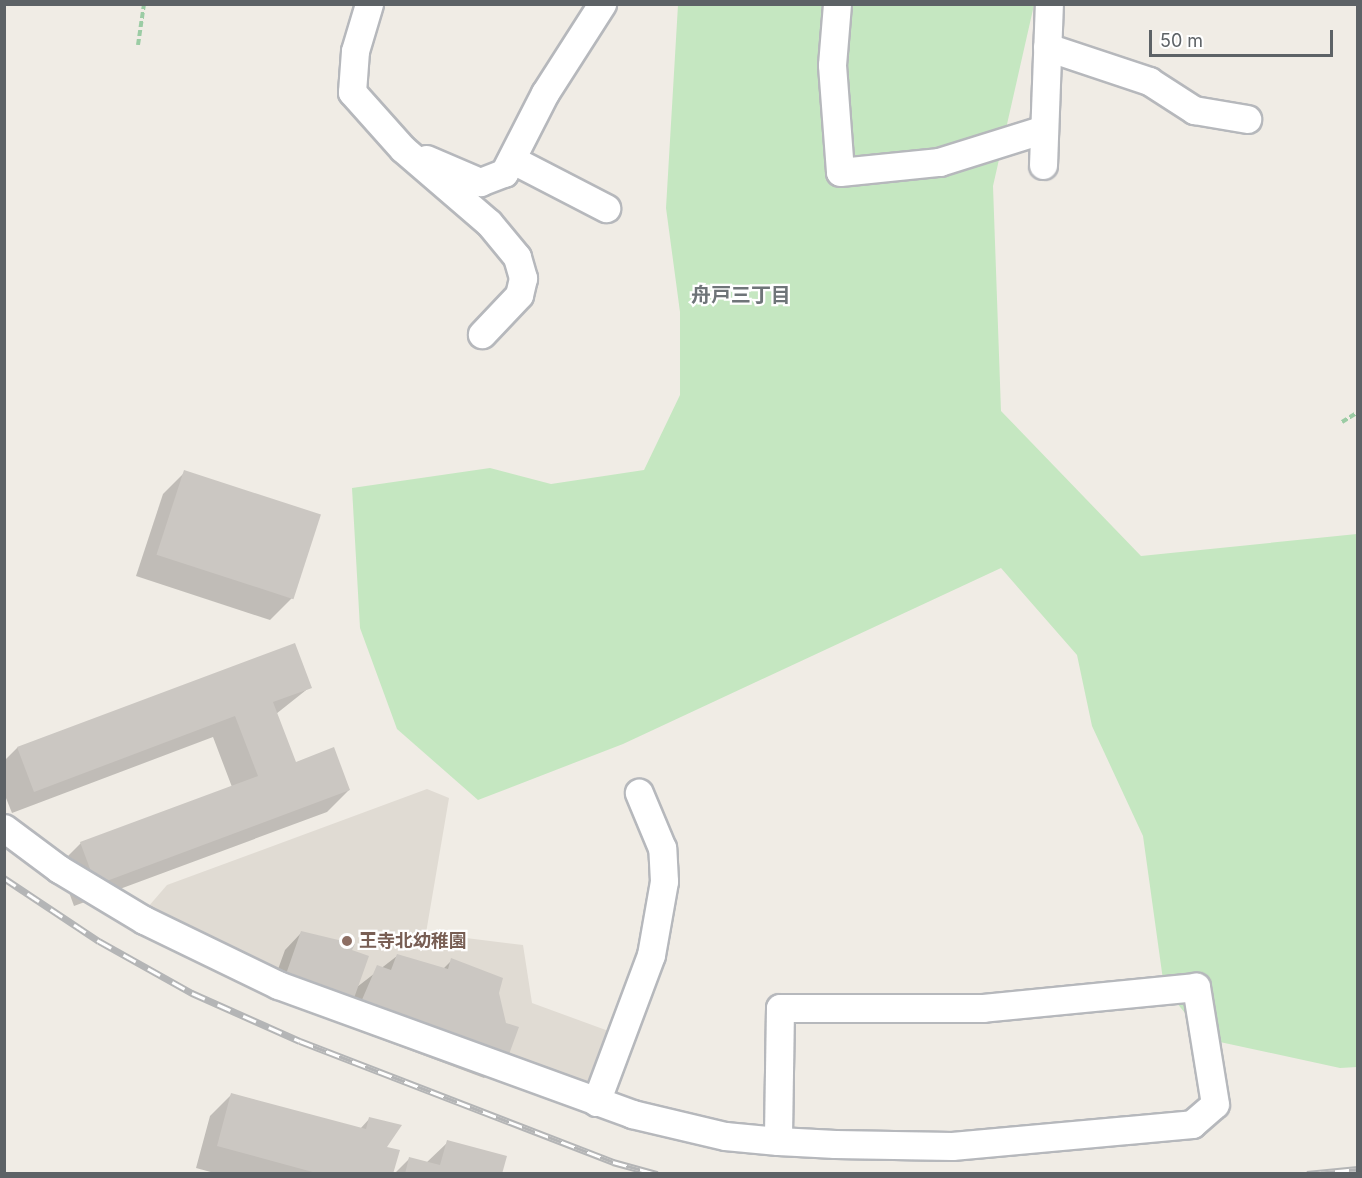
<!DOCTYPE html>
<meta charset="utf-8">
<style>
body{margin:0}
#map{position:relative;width:1362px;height:1178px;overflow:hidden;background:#f0ece5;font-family:Inter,"Noto Sans JP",sans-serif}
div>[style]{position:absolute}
.education>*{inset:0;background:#e0dbd3}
.green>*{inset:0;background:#c5e7c1}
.shadow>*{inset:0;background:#0003}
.building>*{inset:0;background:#cbc7c2;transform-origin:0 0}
.path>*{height:4px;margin-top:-2px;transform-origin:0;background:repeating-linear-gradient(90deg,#9bcca4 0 6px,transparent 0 9px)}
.roads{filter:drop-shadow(2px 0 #b6b8bc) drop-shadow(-2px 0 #b6b8bc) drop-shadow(0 2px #b6b8bc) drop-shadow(0 -2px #b6b8bc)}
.street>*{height:27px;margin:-13.5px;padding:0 13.5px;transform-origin:13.5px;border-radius:13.5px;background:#fff}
.rail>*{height:7px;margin-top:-3.5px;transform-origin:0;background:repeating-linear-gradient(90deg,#fff 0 14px,#b4b5b6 0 28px);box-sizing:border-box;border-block:2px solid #b4b5b6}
.dots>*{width:16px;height:16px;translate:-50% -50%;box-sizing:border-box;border:3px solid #fff;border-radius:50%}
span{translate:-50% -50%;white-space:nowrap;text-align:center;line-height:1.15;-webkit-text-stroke:4.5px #fff;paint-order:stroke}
.education-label{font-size:18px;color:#785e54;font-weight:700}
.left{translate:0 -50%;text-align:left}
.neighbourhood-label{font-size:20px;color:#6e7478;font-weight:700}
.frame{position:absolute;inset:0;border:6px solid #5d6266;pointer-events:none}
.scale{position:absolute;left:1149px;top:30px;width:184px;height:27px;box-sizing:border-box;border:3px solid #5d6266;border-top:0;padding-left:8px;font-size:18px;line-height:21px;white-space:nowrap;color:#5d6266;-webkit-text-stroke:4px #fff;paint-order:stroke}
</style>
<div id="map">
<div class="education">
<div style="clip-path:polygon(427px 789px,449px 798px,426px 933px,523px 945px,532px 1003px,614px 1033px,598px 1076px,586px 1086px,261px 970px,148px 907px,167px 885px)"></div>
</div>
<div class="green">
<div style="clip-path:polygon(678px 5px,1034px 5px,993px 186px,1001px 411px,1141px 556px,1357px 534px,1357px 1067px,1340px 1068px,1206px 1039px,1164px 987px,1143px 836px,1092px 726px,1077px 655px,1001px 568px,623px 744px,478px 800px,397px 729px,360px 628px,352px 488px,490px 468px,551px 484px,644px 470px,680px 395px,680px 312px,666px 208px)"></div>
</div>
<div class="shadow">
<div style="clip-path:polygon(185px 472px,292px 598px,270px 620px,136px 576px,163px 494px)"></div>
<div style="clip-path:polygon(310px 687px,276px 714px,295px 764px,349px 790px,327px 812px,74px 906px,59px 865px,81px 843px,232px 787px,213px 737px,12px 813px,4px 793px,4px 761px,17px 748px)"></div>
<div style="clip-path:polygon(301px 933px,350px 951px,357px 987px,397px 956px,443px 969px,452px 960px,497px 993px,506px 1057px,484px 1078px,340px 1024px,349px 1004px,269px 994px,285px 950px)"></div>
<div style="clip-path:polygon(232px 1094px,360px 1129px,370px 1118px,392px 1174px,218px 1174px,196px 1168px,210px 1116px)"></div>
<div style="clip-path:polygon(448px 1142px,501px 1174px,394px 1174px,409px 1159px,426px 1163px)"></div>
</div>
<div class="building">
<div style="left:184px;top:470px;width:144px;height:89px;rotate:18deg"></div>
<div style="clip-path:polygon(295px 643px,312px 688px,273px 702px,296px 762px,334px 747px,350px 790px,96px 885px,80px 842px,258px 776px,235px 716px,34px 792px,17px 747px)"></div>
<div style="clip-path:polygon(301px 931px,355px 944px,352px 950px,369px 956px,353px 1001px,285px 977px)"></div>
<div style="clip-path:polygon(397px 954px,448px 969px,451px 958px,503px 978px,499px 993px,506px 1023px,519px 1027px,508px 1057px,361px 1002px,377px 965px,391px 970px)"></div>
<div style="clip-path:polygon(231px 1093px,366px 1129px,369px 1117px,402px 1125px,387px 1147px,400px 1150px,393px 1174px,320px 1174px,217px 1146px)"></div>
<div style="clip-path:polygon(447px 1140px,507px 1156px,502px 1174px,405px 1174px,409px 1157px,440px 1165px)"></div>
</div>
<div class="path">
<div style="left:138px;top:45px;width:41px;rotate:-81.7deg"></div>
<div style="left:1342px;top:422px;width:19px;rotate:-32deg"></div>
</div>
<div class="roads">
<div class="street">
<div style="left:369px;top:4px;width:49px;rotate:106.6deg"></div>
<div style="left:355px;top:51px;width:41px;rotate:94.2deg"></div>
<div style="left:352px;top:92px;width:76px;rotate:48.2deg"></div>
<div style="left:403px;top:149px;width:113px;rotate:40.7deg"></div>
<div style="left:489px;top:223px;width:44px;rotate:50.5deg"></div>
<div style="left:517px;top:257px;width:22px;rotate:74deg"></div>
<div style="left:523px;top:278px;width:17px;rotate:103deg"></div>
<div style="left:519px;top:295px;width:54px;rotate:133.5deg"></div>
<div style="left:837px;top:4px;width:61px;rotate:94.7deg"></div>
<div style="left:832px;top:65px;width:107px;rotate:85.7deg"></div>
<div style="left:840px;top:172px;width:100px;rotate:-5.8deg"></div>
<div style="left:939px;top:162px;width:110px;rotate:-17.4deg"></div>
<div style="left:1047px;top:47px;width:108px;rotate:18.4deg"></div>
<div style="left:1149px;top:81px;width:54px;rotate:32.8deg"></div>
<div style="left:1194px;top:110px;width:54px;rotate:9.6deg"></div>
<div style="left:426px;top:159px;width:59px;rotate:23.1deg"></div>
<div style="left:480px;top:182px;width:26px;rotate:-21deg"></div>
<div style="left:504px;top:173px;width:90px;rotate:-62.9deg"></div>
<div style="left:545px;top:93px;width:106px;rotate:-57.4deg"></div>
<div style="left:513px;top:160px;width:105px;rotate:27.3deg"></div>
<div style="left:1043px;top:165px;width:161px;rotate:-87.9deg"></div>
<div style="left:4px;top:828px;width:69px;rotate:36.7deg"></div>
<div style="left:59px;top:869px;width:99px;rotate:31deg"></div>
<div style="left:144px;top:920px;width:149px;rotate:25.9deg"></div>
<div style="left:278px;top:985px;width:377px;rotate:20deg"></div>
<div style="left:632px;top:1114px;width:96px;rotate:13.3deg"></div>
<div style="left:725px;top:1136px;width:53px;rotate:5.4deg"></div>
<div style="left:778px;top:1141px;width:57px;rotate:3deg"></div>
<div style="left:835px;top:1144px;width:117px;rotate:1deg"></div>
<div style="left:952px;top:1146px;width:241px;rotate:-5.2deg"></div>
<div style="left:1192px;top:1124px;width:30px;rotate:-41deg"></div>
<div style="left:1215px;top:1104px;width:119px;rotate:-99.2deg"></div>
<div style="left:1196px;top:987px;width:214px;rotate:174.4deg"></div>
<div style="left:983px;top:1008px;width:203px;rotate:180deg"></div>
<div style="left:780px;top:1008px;width:133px;rotate:90.9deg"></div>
<div style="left:596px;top:1102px;width:157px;rotate:-69.5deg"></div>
<div style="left:651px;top:955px;width:75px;rotate:-80deg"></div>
<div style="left:664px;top:881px;width:33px;rotate:-93deg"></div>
<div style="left:662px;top:848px;width:60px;rotate:-112.7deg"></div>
</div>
</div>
<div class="rail">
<div style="left:4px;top:878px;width:114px;rotate:33.6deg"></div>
<div style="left:99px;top:941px;width:107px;rotate:29.2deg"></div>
<div style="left:192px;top:993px;width:118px;rotate:24deg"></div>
<div style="left:300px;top:1041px;width:336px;rotate:21.1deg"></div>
<div style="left:613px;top:1162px;width:46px;rotate:15.3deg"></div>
<div style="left:1307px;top:1174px;width:51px;rotate:-5.6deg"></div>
</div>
<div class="dots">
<div style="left:347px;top:941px;background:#8d6e63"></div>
</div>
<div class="education-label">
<span class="left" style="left:359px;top:941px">王寺北幼稚園</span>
</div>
<div class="neighbourhood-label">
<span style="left:741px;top:295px">舟戸三丁目</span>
</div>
<div class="frame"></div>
<div class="scale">50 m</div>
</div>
